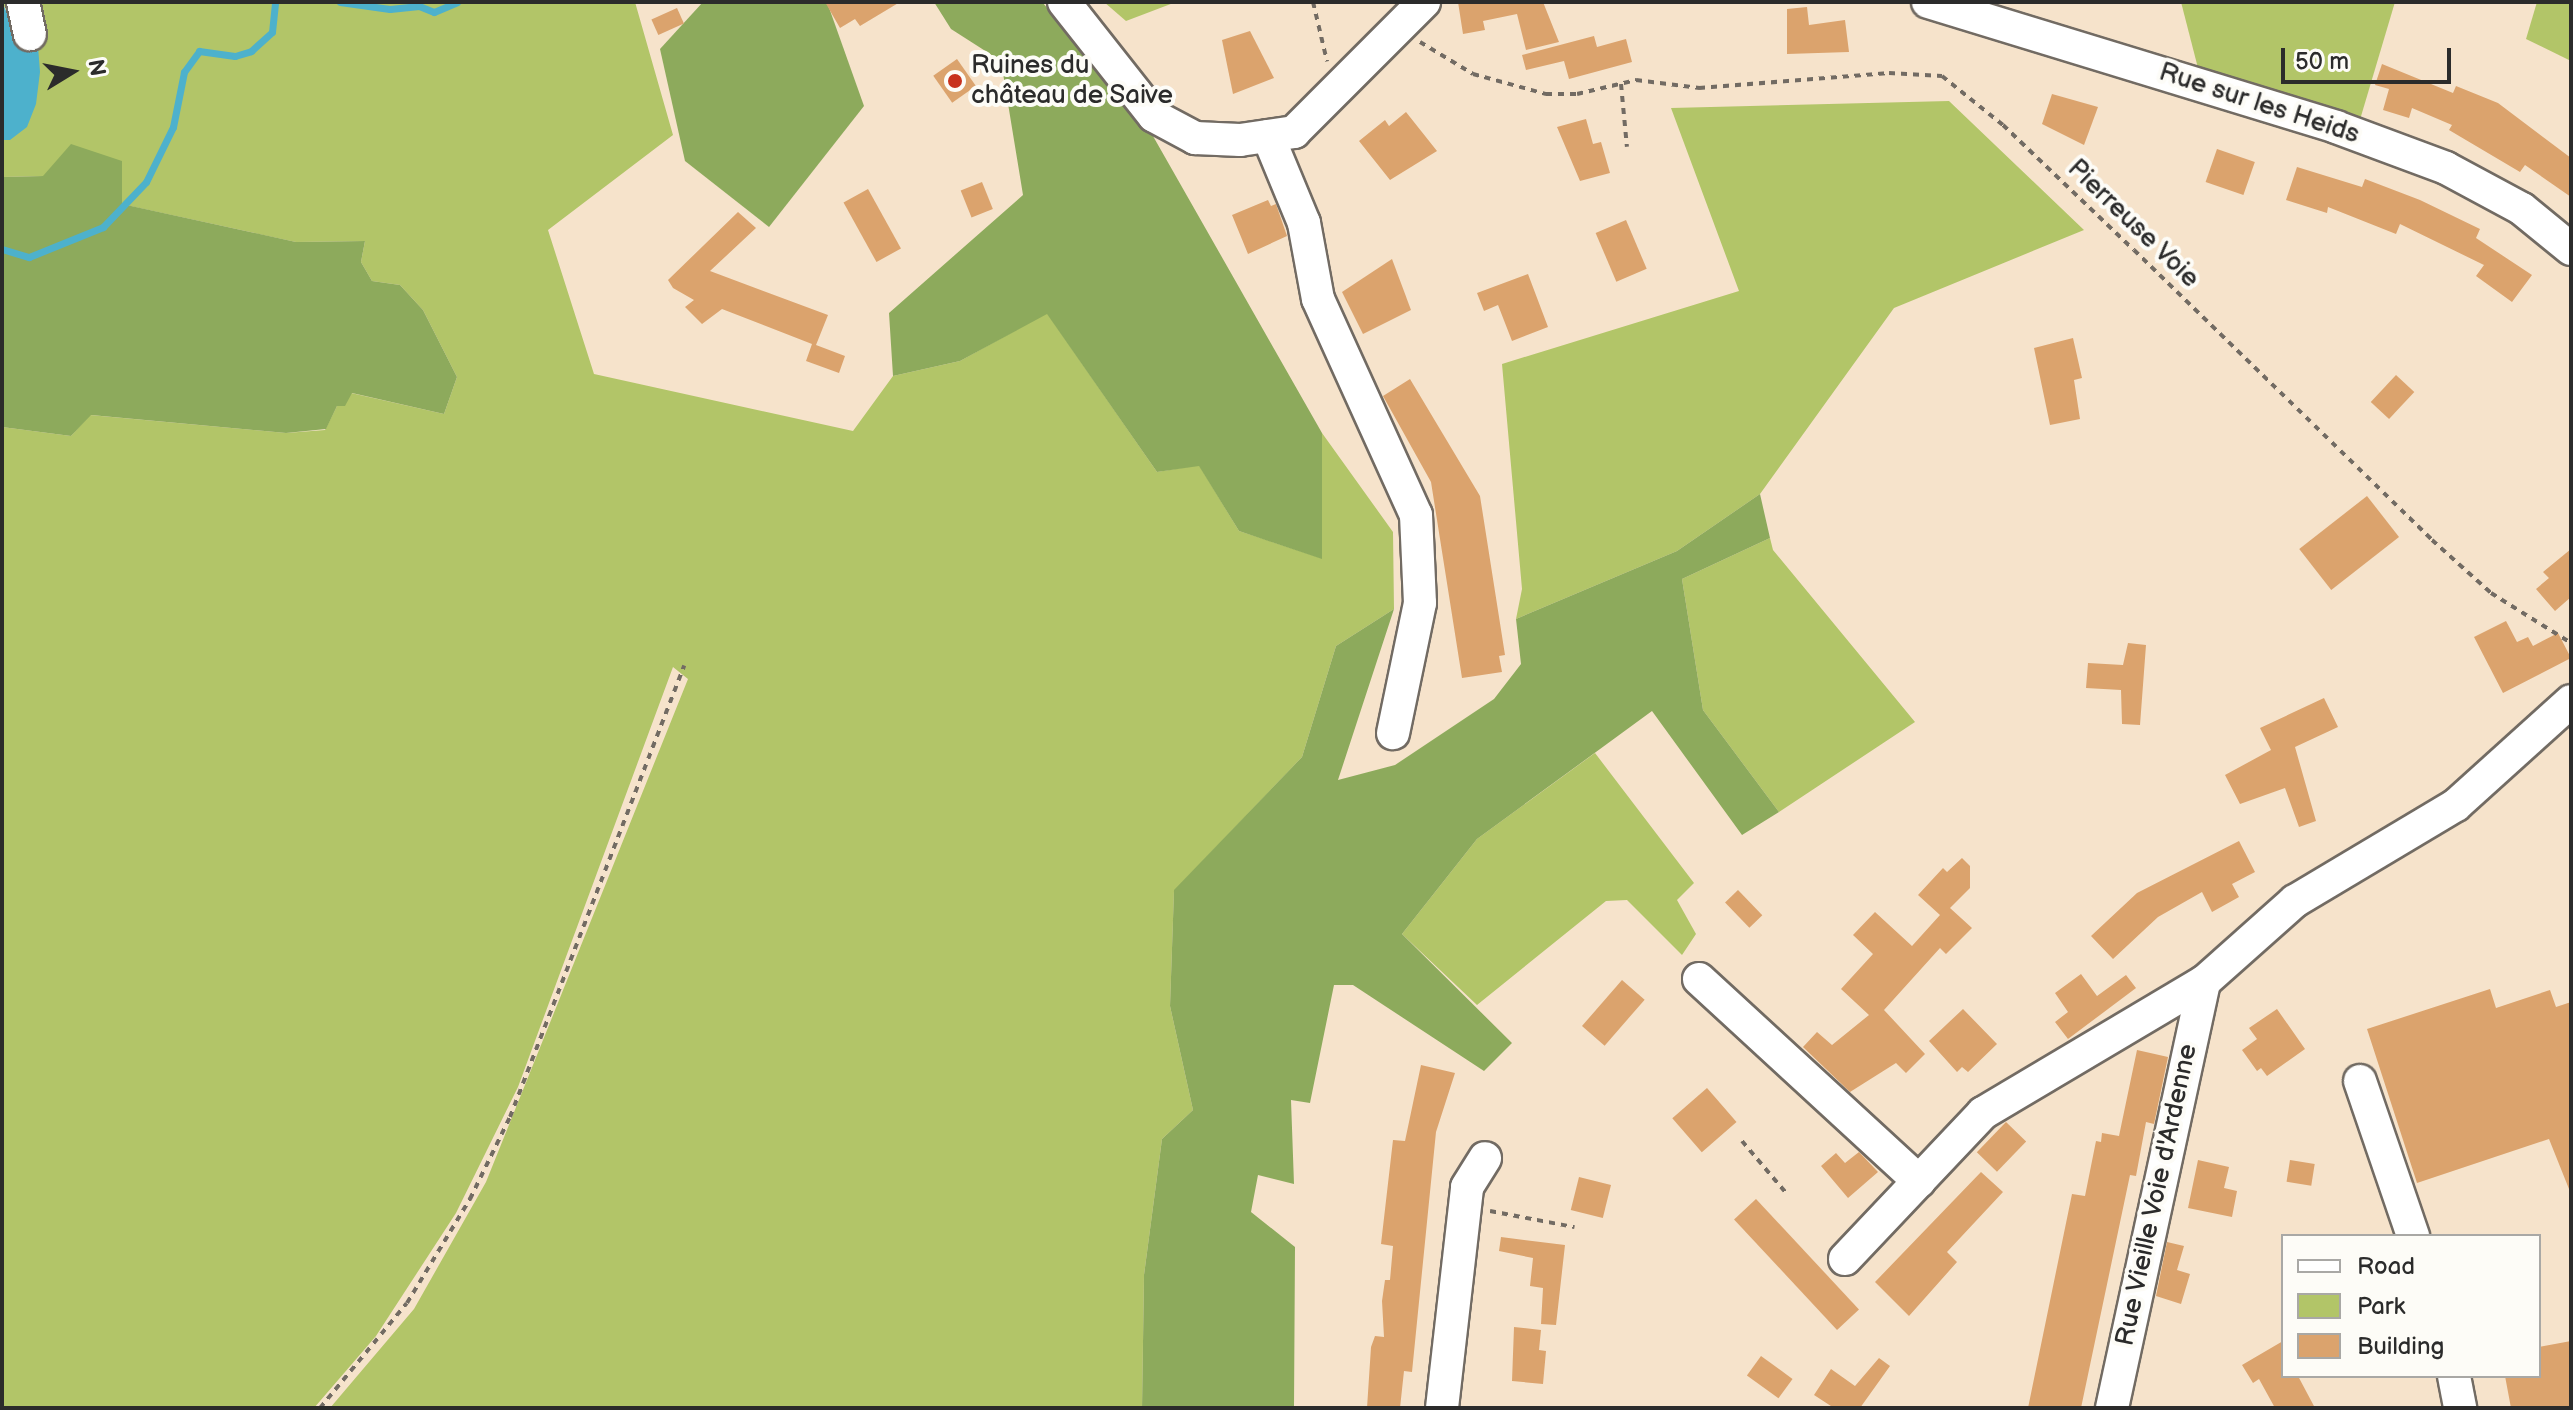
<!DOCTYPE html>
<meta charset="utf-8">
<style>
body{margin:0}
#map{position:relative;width:2573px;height:1410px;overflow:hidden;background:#f6e3cb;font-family:"Balsamiq Sans",sans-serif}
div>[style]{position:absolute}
.green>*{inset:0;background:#b2c568}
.forest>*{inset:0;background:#8daa5c}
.water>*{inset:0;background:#4db1cc}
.stream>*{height:7px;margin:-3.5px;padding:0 3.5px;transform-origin:3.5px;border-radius:3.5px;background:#4db1cc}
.building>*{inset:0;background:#dba36d;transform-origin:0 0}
.path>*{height:4px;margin-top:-2px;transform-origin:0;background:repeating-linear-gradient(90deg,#726b63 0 6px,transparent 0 12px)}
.roads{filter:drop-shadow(2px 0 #726b63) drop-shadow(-2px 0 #726b63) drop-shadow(0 2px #726b63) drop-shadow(0 -2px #726b63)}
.minor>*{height:32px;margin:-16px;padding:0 16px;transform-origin:16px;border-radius:16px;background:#fff}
.dots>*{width:22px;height:22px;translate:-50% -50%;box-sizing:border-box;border:4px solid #fdfcf7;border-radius:50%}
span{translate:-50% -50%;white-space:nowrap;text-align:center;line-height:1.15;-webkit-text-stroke:8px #fdfcf7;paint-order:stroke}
.poi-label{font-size:26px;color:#2b2b2b}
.left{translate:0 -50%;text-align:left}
.street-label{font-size:26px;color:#2b2b2b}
.frame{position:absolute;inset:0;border:4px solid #2b2b2b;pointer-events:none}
.legend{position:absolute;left:2281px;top:1234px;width:260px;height:144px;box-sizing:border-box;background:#fdfcf7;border:2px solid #a9a8a5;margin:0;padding:10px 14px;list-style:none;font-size:24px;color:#2b2b2b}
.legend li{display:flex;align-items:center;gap:16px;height:40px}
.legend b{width:40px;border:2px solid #a9a8a5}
.north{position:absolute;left:32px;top:32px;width:80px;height:80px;-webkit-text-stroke:6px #fdfcf7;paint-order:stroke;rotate:80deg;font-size:22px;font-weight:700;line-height:32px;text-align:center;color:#2b2b2b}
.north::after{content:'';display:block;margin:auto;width:28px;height:36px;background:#2b2b2b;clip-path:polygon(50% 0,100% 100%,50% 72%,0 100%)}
.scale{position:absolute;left:2281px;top:48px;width:170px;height:36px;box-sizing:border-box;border:4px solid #2b2b2b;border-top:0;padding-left:10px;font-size:24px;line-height:28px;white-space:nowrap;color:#2b2b2b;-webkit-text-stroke:6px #fdfcf7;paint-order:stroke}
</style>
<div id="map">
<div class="green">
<div style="clip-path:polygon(2px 2px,635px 2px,673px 135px,548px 230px,594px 374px,853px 431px,893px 376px,960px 361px,1047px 313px,1157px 472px,1199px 465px,1239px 531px,1321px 558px,1322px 433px,1393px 532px,1394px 609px,1336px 646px,1302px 757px,1174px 891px,1170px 1006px,1193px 1110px,1162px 1139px,1144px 1275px,1142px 1408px,330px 1408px,414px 1309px,486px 1182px,688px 679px,673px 667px,518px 1087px,456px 1213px,376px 1336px,314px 1408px,2px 1408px,2px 427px,71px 436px,90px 415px,286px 433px,325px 430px,337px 406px,351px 393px,444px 414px,457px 377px,423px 310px,400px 285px,372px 281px,361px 262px,365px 241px,296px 242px,121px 204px,43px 176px,2px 177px,2px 140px,10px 140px,16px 31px)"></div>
<div style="clip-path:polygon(1104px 2px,1176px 2px,1126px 21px)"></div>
<div style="clip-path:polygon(2181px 2px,2395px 2px,2359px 123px,2199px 72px)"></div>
<div style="clip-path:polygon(2537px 2px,2571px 2px,2571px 61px,2526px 39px)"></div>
<div style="clip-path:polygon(1949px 101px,2084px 230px,1894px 308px,1760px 494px,1677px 551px,1516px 619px,1522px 589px,1502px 364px,1739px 291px,1671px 108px)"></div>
<div style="clip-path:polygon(1770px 538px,1773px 550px,1915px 722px,1779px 812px,1703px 710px,1682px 579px)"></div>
<div style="clip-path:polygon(1595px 753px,1694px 883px,1677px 900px,1696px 934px,1682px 955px,1627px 900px,1606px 901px,1477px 1005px,1402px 934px,1477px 839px)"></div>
</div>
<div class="forest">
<div style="clip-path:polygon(703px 2px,827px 2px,864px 106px,769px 227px,685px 161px,660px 49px)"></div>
<div style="clip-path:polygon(934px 2px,1042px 2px,1141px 115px,1322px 433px,1322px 559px,1239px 531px,1199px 466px,1157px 472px,1047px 314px,960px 361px,893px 376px,889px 313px,1023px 195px,1001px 61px,951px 29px)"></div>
<div style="clip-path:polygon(71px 144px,122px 161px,122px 204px,296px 242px,365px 241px,361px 262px,372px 281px,400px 285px,423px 310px,457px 377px,444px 414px,352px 393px,345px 406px,337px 406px,326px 429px,286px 433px,91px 415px,71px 436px,2px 427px,2px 177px,43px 176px)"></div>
<div style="clip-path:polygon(1760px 494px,1770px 538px,1682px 579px,1703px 710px,1779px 812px,1742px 835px,1652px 711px,1477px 839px,1402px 934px,1512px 1043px,1484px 1071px,1353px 985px,1334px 985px,1310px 1103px,1291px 1100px,1294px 1184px,1258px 1175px,1251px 1212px,1295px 1247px,1294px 1408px,1142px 1408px,1144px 1275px,1162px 1139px,1193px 1110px,1170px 1006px,1174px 890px,1302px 757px,1336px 646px,1394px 609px,1338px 780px,1395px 765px,1494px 699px,1521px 664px,1516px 619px,1677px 551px)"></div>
</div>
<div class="water">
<div style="clip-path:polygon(2px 2px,15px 31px,37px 33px,40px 72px,36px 104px,27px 127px,10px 140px,2px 140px)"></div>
</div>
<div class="stream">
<div style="left:340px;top:2px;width:50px;rotate:8deg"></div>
<div style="left:390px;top:9px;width:29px;rotate:-6deg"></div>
<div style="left:419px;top:6px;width:16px;rotate:22deg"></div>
<div style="left:434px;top:12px;width:25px;rotate:-23deg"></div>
<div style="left:2px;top:249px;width:28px;rotate:17deg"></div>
<div style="left:29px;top:257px;width:80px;rotate:-22.1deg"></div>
<div style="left:103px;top:227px;width:62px;rotate:-46.3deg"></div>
<div style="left:146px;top:182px;width:61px;rotate:-63.9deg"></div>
<div style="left:173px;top:127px;width:56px;rotate:-78.7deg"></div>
<div style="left:184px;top:72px;width:26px;rotate:-54deg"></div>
<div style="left:199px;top:51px;width:36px;rotate:8deg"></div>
<div style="left:235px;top:56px;width:17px;rotate:-17deg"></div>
<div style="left:251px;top:51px;width:28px;rotate:-42deg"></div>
<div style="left:272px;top:32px;width:30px;rotate:-84deg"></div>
</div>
<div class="building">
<div style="clip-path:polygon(825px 2px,900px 2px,860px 26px,855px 19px,840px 28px)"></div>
<div style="clip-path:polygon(1458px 2px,1543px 2px,1559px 42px,1526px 50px,1517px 14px,1483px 21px,1485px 30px,1463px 34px)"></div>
<div style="clip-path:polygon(1807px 7px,1809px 25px,1845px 20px,1849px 52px,1787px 54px,1787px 9px)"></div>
<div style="left:677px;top:8px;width:17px;height:28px;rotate:66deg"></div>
<div style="clip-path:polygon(1250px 31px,1274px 78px,1233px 94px,1222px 40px)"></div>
<div style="clip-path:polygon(1594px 36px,1597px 47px,1626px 39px,1632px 62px,1569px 79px,1564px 61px,1526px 70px,1522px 55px)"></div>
<div style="left:957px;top:59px;width:33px;height:29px;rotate:55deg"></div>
<div style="clip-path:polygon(2382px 64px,2453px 93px,2456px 86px,2498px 103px,2571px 158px,2571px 197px,2525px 165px,2520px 172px,2449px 130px,2452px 125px,2412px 108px,2409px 118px,2383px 110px,2389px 89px,2375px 85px)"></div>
<div style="clip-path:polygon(2052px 94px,2098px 107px,2084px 145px,2042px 124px)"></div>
<div style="clip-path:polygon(1406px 112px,1437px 151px,1390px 180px,1359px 141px,1385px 120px,1389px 126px)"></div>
<div style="clip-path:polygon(1586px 119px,1593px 144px,1601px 142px,1610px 173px,1580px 181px,1557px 127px)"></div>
<div style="left:2217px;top:149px;width:40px;height:35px;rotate:19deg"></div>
<div style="clip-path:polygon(2297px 167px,2362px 187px,2365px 179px,2420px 200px,2480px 229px,2476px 238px,2532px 275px,2512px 302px,2476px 276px,2484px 265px,2400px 224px,2396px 234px,2328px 207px,2327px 213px,2286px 200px)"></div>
<div style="left:982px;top:182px;width:29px;height:23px;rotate:68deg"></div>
<div style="left:868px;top:189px;width:68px;height:28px;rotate:61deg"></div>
<div style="clip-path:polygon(1268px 200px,1271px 206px,1276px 204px,1287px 236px,1248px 254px,1232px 215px)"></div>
<div style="clip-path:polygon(738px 212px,756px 228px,710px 271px,828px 315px,816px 345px,845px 356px,839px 373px,806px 361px,812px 344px,722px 309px,702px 324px,685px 307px,694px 300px,673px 288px,668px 280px)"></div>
<div style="left:1626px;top:220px;width:53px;height:33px;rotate:67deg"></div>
<div style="clip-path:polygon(1392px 259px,1411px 310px,1363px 334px,1342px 292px)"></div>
<div style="clip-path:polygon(1528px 274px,1548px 327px,1512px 341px,1498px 305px,1484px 311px,1477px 293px)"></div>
<div style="clip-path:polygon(2073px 338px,2082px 378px,2074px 380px,2080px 419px,2050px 425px,2034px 348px)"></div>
<div style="left:2396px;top:375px;width:25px;height:37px;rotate:43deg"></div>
<div style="clip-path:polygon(1410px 379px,1480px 496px,1505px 655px,1499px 656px,1502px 672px,1462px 678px,1431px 482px,1383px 396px)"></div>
<div style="left:2367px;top:496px;width:52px;height:86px;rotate:52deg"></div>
<div style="clip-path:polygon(2571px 549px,2571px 597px,2555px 611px,2536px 589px,2549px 578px,2543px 572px)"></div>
<div style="clip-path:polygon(2506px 621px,2517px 642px,2528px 637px,2533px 646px,2558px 633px,2571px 658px,2503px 693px,2474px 637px)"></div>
<div style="clip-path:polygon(2128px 643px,2146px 645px,2140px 725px,2122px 724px,2121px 690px,2086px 688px,2088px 663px,2123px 665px)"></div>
<div style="clip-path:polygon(2324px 698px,2338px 727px,2295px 747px,2316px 821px,2299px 827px,2285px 788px,2240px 804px,2225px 775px,2271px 750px,2260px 728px)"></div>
<div style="clip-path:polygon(2239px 841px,2255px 872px,2232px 884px,2239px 897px,2212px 912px,2202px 892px,2158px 917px,2113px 959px,2091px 936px,2137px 893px)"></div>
<div style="clip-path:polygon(1962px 858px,1970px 866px,1970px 888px,1950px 908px,1972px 928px,1946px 954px,1940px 948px,1884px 1010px,1925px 1054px,1906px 1073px,1896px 1063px,1850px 1092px,1803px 1047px,1817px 1032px,1832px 1045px,1869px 1015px,1841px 989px,1873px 954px,1853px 935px,1875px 912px,1912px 946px,1940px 915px,1918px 895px,1943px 868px,1947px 872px)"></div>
<div style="left:1738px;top:890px;width:35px;height:18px;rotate:46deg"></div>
<div style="clip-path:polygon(2081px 974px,2097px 996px,2126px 975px,2136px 988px,2068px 1039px,2055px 1022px,2068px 1012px,2055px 993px)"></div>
<div style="left:1622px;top:980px;width:30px;height:61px;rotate:41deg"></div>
<div style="clip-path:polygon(2490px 989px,2496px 1008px,2550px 990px,2556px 1007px,2571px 1002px,2571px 1194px,2549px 1139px,2417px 1183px,2367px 1029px)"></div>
<div style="clip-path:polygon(1963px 1009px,1997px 1044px,1968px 1072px,1962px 1067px,1957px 1072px,1929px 1041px)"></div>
<div style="clip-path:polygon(2277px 1009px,2305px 1049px,2267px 1076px,2261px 1068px,2257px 1071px,2242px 1050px,2257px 1039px,2249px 1028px)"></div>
<div style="clip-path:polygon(2137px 1050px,2168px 1057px,2154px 1124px,2146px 1122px,2136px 1176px,2130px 1175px,2081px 1408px,2028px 1408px,2072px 1194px,2085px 1196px,2096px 1141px,2101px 1142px,2102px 1133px,2119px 1136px)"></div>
<div style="clip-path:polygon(1421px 1065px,1455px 1073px,1436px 1132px,1412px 1372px,1404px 1371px,1400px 1408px,1367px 1408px,1371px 1347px,1375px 1336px,1384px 1337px,1382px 1301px,1385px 1280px,1390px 1280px,1393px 1246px,1381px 1244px,1393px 1140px,1405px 1141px)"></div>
<div style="left:1707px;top:1088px;width:45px;height:46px;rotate:49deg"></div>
<div style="left:2006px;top:1122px;width:28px;height:42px;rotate:44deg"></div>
<div style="clip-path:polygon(1859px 1152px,1878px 1172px,1848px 1198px,1821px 1166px,1836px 1153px,1845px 1163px)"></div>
<div style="clip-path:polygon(2198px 1160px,2229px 1167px,2224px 1188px,2237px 1191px,2232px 1217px,2188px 1208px)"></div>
<div style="left:2290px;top:1160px;width:25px;height:22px;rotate:9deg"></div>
<div style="clip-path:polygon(1981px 1172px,2003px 1192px,1947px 1252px,1957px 1262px,1909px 1316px,1875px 1282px)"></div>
<div style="left:1579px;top:1177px;width:33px;height:34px;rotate:14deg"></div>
<div style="left:1756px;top:1199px;width:151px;height:30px;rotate:47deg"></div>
<div style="clip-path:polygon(1501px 1237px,1565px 1245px,1556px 1325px,1541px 1324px,1543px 1288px,1530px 1286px,1533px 1258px,1499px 1251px)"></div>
<div style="clip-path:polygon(2167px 1242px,2184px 1246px,2177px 1270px,2190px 1274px,2181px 1304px,2156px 1296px)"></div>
<div style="clip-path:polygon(1514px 1327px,1541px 1330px,1539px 1350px,1546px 1351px,1543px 1384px,1512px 1381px)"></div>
<div style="clip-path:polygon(2283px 1341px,2283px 1376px,2298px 1376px,2315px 1408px,2275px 1408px,2259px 1379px,2253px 1383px,2242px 1365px)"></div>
<div style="clip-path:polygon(2571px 1341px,2571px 1408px,2511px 1408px,2505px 1376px,2539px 1376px,2539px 1347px)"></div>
<div style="left:1761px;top:1356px;width:39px;height:24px;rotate:36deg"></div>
<div style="clip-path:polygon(1879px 1358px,1890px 1366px,1860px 1408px,1834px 1408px,1814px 1395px,1831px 1369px,1855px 1386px)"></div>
</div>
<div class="path">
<div style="left:1313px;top:2px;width:61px;rotate:76.7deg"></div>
<div style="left:1420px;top:42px;width:62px;rotate:31.1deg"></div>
<div style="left:1473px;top:74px;width:76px;rotate:15.3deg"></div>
<div style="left:1546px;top:94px;width:31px"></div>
<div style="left:1577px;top:94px;width:61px;rotate:-13.3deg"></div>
<div style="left:1636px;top:80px;width:64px;rotate:7.2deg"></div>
<div style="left:1699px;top:88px;width:191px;rotate:-4.5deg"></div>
<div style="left:1889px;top:73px;width:53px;rotate:3.2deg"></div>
<div style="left:1942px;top:76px;width:78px;rotate:38.8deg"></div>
<div style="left:2003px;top:125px;width:181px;rotate:43.7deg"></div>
<div style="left:2134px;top:250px;width:416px;rotate:44.2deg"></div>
<div style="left:2432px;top:540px;width:79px;rotate:41.9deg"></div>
<div style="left:2491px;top:593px;width:94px;rotate:32deg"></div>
<div style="left:1621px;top:84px;width:63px;rotate:84.6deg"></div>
<div style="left:1742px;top:1141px;width:70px;rotate:49.7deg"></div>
<div style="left:1490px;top:1211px;width:86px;rotate:10.8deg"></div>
<div style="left:320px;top:1408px;width:136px;rotate:-50.4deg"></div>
<div style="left:407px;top:1303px;width:122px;rotate:-58.8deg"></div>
<div style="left:470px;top:1199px;width:91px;rotate:-64deg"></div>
<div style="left:510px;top:1117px;width:484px;rotate:-68.9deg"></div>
</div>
<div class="roads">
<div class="minor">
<div style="left:23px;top:2px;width:33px;rotate:78deg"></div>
<div style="left:1064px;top:2px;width:145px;rotate:51.7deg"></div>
<div style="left:1154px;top:116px;width:47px;rotate:28.2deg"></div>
<div style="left:1195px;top:138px;width:45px;rotate:2.5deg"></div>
<div style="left:1240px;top:140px;width:55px;rotate:-8.4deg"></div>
<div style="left:1294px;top:132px;width:184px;rotate:-45deg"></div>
<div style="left:1928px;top:2px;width:427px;rotate:17deg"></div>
<div style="left:2336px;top:127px;width:117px;rotate:20.4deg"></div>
<div style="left:2446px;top:168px;width:86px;rotate:28.3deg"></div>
<div style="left:2522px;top:209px;width:63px;rotate:39.2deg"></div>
<div style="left:1268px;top:136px;width:94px;rotate:67.5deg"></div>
<div style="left:1304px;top:223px;width:77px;rotate:79.6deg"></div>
<div style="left:1318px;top:299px;width:237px;rotate:65.6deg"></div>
<div style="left:1416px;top:515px;width:88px;rotate:87.4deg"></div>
<div style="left:1420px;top:603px;width:133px;rotate:101.7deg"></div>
<div style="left:1699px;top:979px;width:299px;rotate:42.6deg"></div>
<div style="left:2360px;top:1081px;width:164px;rotate:71.1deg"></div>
<div style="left:1845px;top:1259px;width:201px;rotate:-46.6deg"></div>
<div style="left:1983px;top:1113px;width:257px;rotate:-30.7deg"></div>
<div style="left:2454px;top:1376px;width:33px;rotate:79deg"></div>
<div style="left:1442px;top:1408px;width:222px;rotate:-83.5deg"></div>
<div style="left:1467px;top:1187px;width:34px;rotate:-58deg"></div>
<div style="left:2112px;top:1408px;width:436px;rotate:-77.8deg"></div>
<div style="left:2204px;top:982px;width:122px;rotate:-41.7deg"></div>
<div style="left:2295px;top:901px;width:187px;rotate:-30.8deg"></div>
<div style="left:2456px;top:805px;width:155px;rotate:-42.1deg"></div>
</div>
</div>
<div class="dots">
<div style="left:955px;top:81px;background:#c8321e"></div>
</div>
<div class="poi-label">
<span class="left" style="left:971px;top:81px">Ruines du<br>château de Saive</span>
</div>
<div class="street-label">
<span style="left:2259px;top:104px;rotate:18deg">Rue sur les Heids</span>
<span style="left:2133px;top:224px;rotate:44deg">Pierreuse Voie</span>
<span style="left:2157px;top:1195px;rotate:-78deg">Rue Vieille Voie d'Ardenne</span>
</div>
<div class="frame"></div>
<ul class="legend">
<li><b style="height:10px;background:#fff"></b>Road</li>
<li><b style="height:22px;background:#b2c568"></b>Park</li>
<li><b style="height:22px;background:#dba36d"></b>Building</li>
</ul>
<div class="north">N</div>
<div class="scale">50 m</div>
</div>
